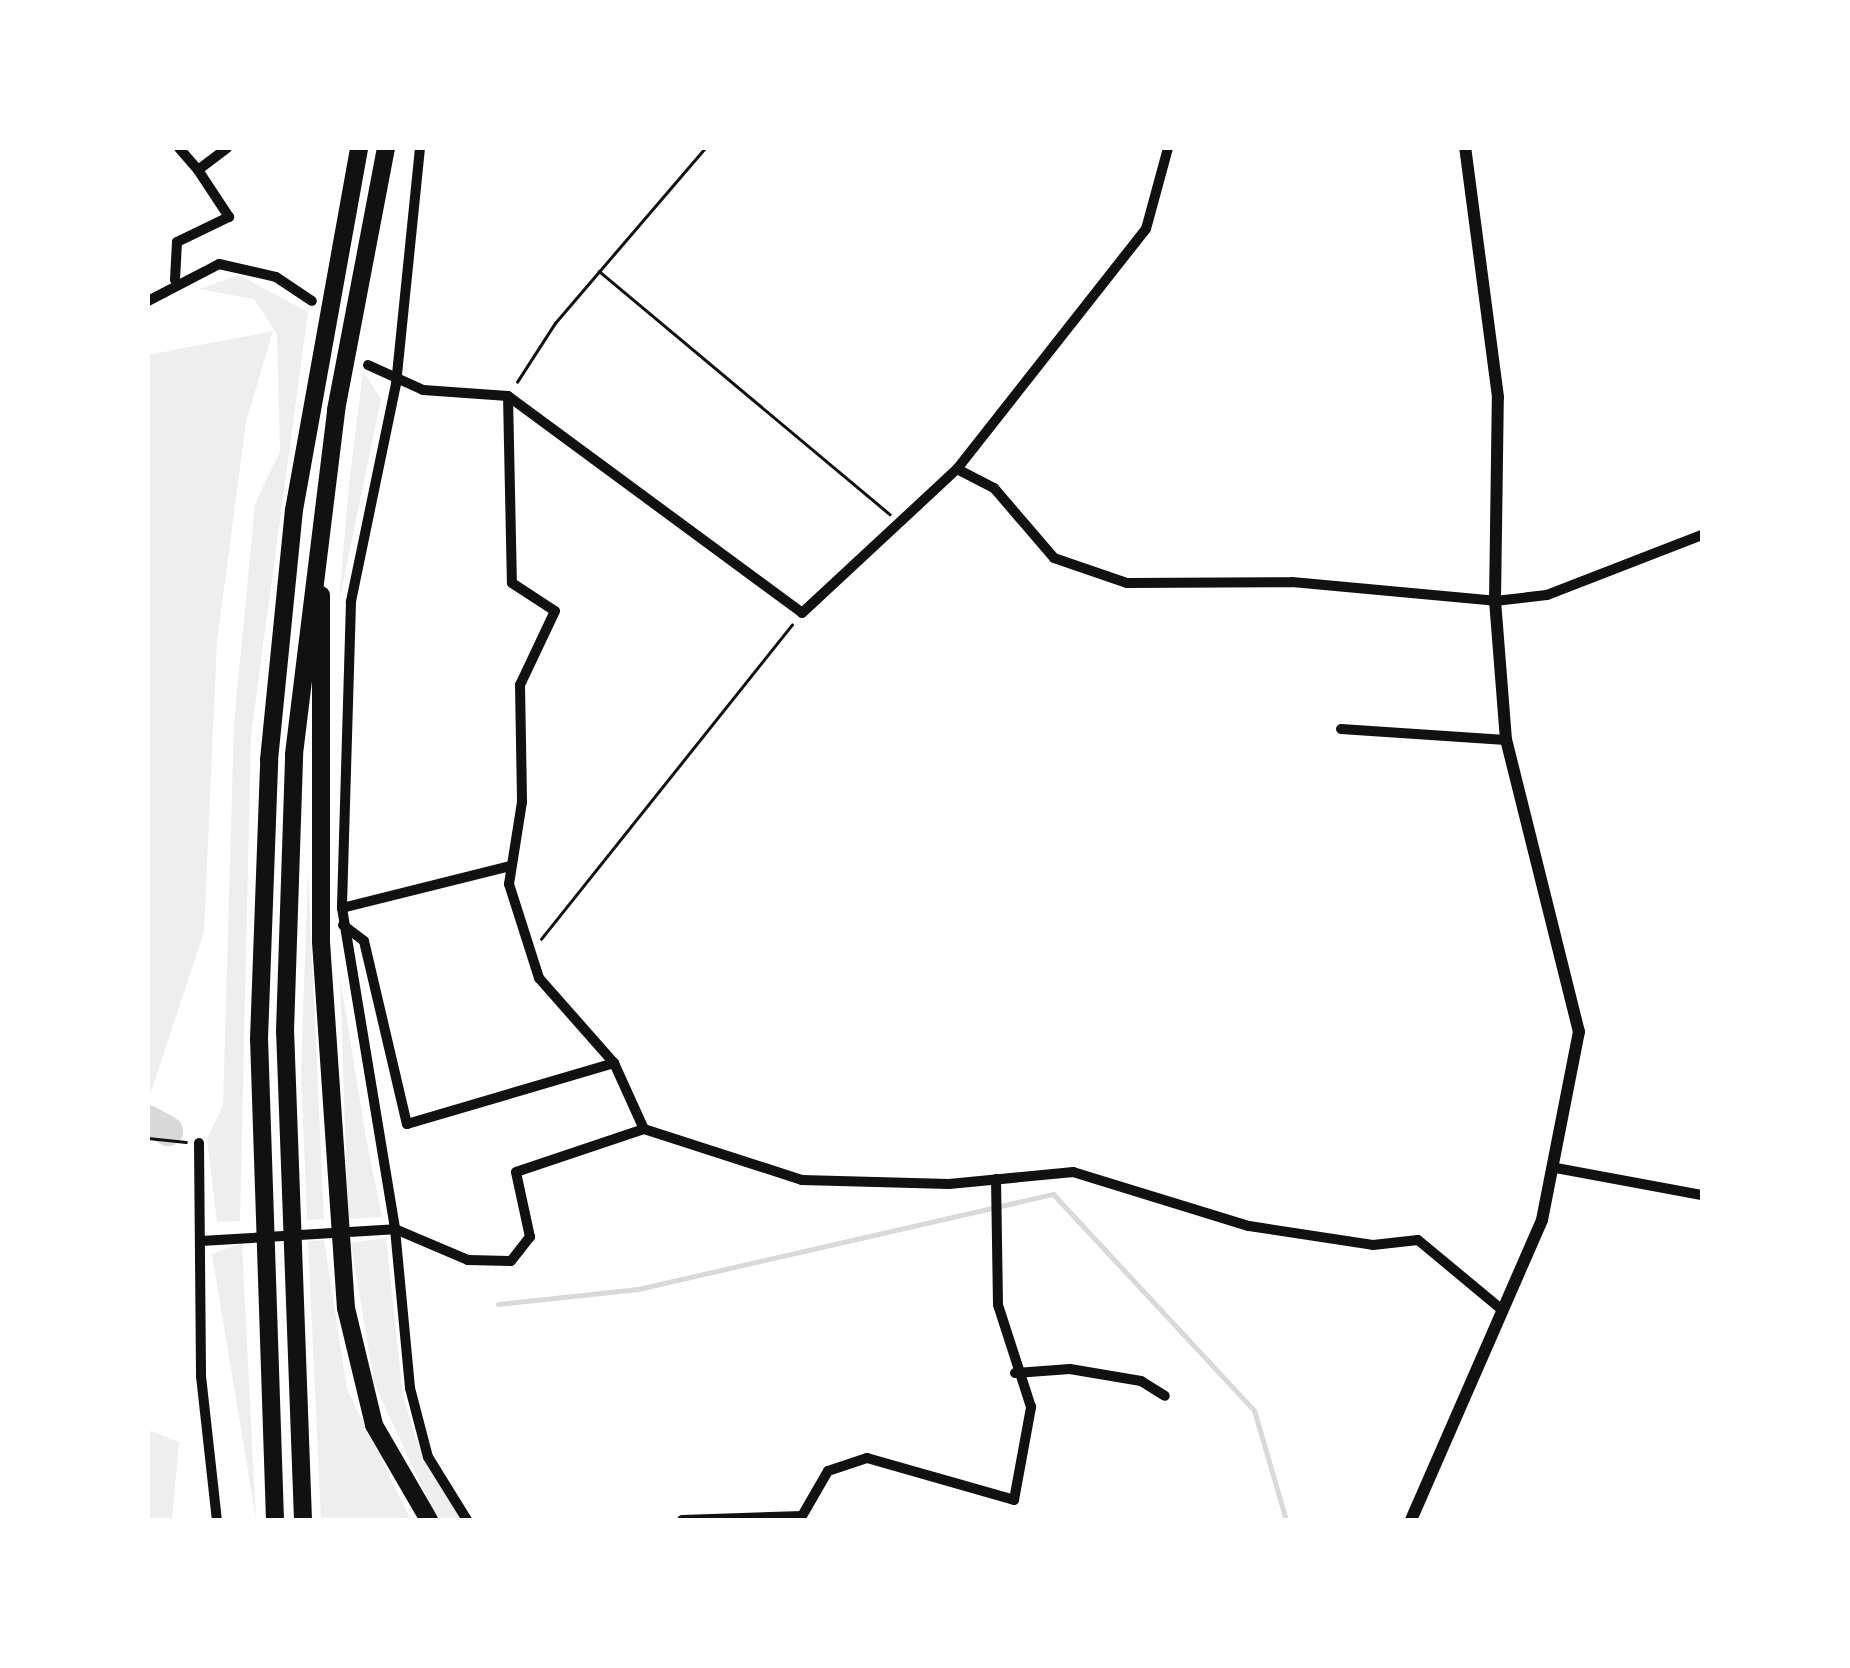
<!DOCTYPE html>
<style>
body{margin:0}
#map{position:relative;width:1850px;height:1668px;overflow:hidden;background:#fff;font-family:"Alegreya Sans",sans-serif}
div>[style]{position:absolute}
.green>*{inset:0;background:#eee}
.stream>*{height:5px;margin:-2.5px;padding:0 2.5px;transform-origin:2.5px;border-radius:2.5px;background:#d9d9d9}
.river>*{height:30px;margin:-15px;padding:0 15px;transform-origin:15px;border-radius:15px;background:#d9d9d9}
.path>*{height:2.5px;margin:-1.25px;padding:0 1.25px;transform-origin:1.25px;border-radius:1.25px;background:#111}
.minor>*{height:10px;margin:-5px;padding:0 5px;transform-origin:5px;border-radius:5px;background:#111}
.tertiary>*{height:12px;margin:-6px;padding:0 6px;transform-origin:6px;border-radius:6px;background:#111}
.motorway>*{height:18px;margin:-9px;padding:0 9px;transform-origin:9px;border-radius:9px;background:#111}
span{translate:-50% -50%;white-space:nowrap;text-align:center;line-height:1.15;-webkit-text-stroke:8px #fff;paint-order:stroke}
.frame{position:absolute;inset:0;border:150px solid #fff;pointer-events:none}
</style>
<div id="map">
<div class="green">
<div style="clip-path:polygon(239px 275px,308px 312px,251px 735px,240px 1221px,217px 1222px,207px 1139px,223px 1105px,234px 723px,255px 504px,280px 451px,277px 334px,254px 299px,199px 289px)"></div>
<div style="clip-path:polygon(273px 331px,246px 422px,217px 642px,204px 932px,148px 1101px,148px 355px)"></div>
<div style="clip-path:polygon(363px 371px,381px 399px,339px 602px,349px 484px)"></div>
<div style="clip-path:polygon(308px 870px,324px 1219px,307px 1220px,301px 1071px)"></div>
<div style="clip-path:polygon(340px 977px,366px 1138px,382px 1217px,348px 1219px)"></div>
<div style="clip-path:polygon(386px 1238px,403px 1396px,416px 1439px,464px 1520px,442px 1520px,431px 1507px,374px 1383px,351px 1243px)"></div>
<div style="clip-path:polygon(324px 1240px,347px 1389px,411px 1520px,321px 1520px,308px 1241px)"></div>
<div style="clip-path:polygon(242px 1243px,256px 1520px,212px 1254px)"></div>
<div style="clip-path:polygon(148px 1430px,179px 1442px,172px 1520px,148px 1520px)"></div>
</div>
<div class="stream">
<div style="left:498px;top:1304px;width:141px;rotate:-6.1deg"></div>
<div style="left:638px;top:1289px;width:426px;rotate:-12.9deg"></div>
<div style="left:1053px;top:1194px;width:295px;rotate:47.1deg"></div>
<div style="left:1254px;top:1410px;width:115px;rotate:73.8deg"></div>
</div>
<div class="river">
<div style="left:148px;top:1120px;width:23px;rotate:29deg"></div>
</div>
<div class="path">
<div style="left:599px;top:271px;width:379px;rotate:39.9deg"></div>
<div style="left:517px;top:382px;width:70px;rotate:-57.2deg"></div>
<div style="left:555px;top:323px;width:230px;rotate:-49.4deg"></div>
<div style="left:541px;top:939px;width:402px;rotate:-51.4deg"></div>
<div style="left:148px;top:1138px;width:38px;rotate:6deg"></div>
</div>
<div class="minor">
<div style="left:179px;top:148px;width:29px;rotate:49deg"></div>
<div style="left:198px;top:170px;width:36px;rotate:-37deg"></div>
<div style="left:420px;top:148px;width:237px;rotate:95.8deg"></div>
<div style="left:396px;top:384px;width:223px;rotate:101.7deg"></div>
<div style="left:351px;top:602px;width:306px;rotate:91.7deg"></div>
<div style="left:342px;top:908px;width:325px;rotate:80.6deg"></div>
<div style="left:395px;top:1229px;width:160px;rotate:84.6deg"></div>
<div style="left:410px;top:1388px;width:71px;rotate:75.4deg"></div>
<div style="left:428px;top:1457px;width:74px;rotate:58.2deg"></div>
<div style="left:175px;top:280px;width:38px;rotate:-87deg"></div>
<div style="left:177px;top:242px;width:58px;rotate:-25.7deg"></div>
<div style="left:229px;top:217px;width:56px;rotate:-123.4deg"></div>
<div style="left:148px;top:301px;width:80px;rotate:-27.5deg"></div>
<div style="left:219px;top:264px;width:58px;rotate:12.8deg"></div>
<div style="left:276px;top:277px;width:43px;rotate:33.7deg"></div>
<div style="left:368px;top:365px;width:60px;rotate:24.4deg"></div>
<div style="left:423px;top:390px;width:85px;rotate:4deg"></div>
<div style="left:508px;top:396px;width:365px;rotate:36.4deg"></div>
<div style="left:802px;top:613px;width:212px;rotate:-42.9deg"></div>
<div style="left:957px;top:469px;width:42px;rotate:27.2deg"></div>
<div style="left:994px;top:488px;width:92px;rotate:49.4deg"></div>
<div style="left:1054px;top:558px;width:77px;rotate:18.9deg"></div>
<div style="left:1127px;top:583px;width:165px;rotate:-0.3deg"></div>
<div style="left:1292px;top:582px;width:204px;rotate:5.3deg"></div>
<div style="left:1495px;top:601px;width:52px;rotate:-6.6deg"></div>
<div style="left:1547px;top:595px;width:166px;rotate:-21.2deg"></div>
<div style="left:508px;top:396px;width:187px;rotate:88.8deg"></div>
<div style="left:512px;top:583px;width:51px;rotate:33.1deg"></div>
<div style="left:555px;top:611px;width:82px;rotate:115.3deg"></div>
<div style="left:520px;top:685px;width:117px;rotate:89deg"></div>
<div style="left:522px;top:802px;width:83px;rotate:99deg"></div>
<div style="left:509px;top:884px;width:99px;rotate:72.3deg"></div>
<div style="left:539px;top:978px;width:113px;rotate:48.6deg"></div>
<div style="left:614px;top:1063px;width:72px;rotate:65.6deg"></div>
<div style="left:957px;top:469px;width:305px;rotate:-51.8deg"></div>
<div style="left:1146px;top:229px;width:84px;rotate:-74.8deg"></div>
<div style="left:1341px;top:729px;width:165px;rotate:3.8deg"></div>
<div style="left:342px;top:908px;width:174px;rotate:-14deg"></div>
<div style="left:343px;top:925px;width:26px;rotate:37deg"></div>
<div style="left:364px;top:941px;width:188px;rotate:76.8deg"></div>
<div style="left:407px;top:1124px;width:216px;rotate:-16.4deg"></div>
<div style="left:199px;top:1143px;width:233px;rotate:89.5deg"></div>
<div style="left:201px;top:1376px;width:145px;rotate:83.7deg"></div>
<div style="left:1556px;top:1168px;width:148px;rotate:10.5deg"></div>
<div style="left:201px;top:1241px;width:194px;rotate:-3.5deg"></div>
<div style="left:395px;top:1229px;width:79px;rotate:23deg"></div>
<div style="left:468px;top:1260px;width:43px;rotate:1.3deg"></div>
<div style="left:511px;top:1261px;width:31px;rotate:-52deg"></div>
<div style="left:530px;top:1237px;width:66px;rotate:-102.2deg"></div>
<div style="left:516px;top:1172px;width:135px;rotate:-18.6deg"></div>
<div style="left:644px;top:1129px;width:166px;rotate:17.9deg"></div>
<div style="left:802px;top:1180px;width:147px;rotate:1.6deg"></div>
<div style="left:949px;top:1184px;width:125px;rotate:-5.5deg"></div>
<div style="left:1073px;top:1172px;width:184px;rotate:17.1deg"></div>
<div style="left:1249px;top:1226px;width:125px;rotate:8.7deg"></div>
<div style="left:1373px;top:1245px;width:45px;rotate:-6.3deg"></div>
<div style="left:1418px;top:1240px;width:107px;rotate:39.7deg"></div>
<div style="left:1015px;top:1373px;width:55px;rotate:-4.2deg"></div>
<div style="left:1070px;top:1369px;width:72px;rotate:9.6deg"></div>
<div style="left:1141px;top:1381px;width:28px;rotate:32deg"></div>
<div style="left:682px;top:1520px;width:120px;rotate:-1.9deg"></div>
<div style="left:802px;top:1516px;width:52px;rotate:-60deg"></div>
<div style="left:828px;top:1471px;width:41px;rotate:-18.4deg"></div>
<div style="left:867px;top:1458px;width:153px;rotate:15.9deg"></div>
<div style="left:1014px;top:1500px;width:95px;rotate:-79.6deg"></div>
<div style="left:1031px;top:1407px;width:107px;rotate:-107.9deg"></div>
<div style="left:998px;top:1305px;width:126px;rotate:-90.9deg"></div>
</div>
<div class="tertiary">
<div style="left:1411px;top:1520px;width:327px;rotate:-66.4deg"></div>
<div style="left:1542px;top:1220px;width:192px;rotate:-78.9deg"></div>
<div style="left:1579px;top:1032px;width:301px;rotate:-104deg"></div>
<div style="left:1506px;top:740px;width:139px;rotate:-94.5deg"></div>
<div style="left:1495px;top:601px;width:204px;rotate:-89.2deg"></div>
<div style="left:1498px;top:397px;width:251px;rotate:-97.5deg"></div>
</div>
<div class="motorway">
<div style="left:321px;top:595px;width:347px;rotate:90deg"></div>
<div style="left:321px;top:942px;width:367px;rotate:86.1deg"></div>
<div style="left:346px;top:1308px;width:120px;rotate:76.5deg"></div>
<div style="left:374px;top:1425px;width:110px;rotate:59.9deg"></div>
<div style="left:275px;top:1520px;width:481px;rotate:-91.9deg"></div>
<div style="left:259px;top:1039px;width:279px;rotate:-87.9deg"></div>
<div style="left:269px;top:760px;width:251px;rotate:-84.3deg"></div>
<div style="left:294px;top:510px;width:368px;rotate:-79.8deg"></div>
<div style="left:303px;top:1520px;width:489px;rotate:-92.1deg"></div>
<div style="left:285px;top:1031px;width:277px;rotate:-88.1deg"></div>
<div style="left:294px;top:754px;width:347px;rotate:-83deg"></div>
<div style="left:336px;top:410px;width:267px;rotate:-79.2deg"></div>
</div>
<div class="frame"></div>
</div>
